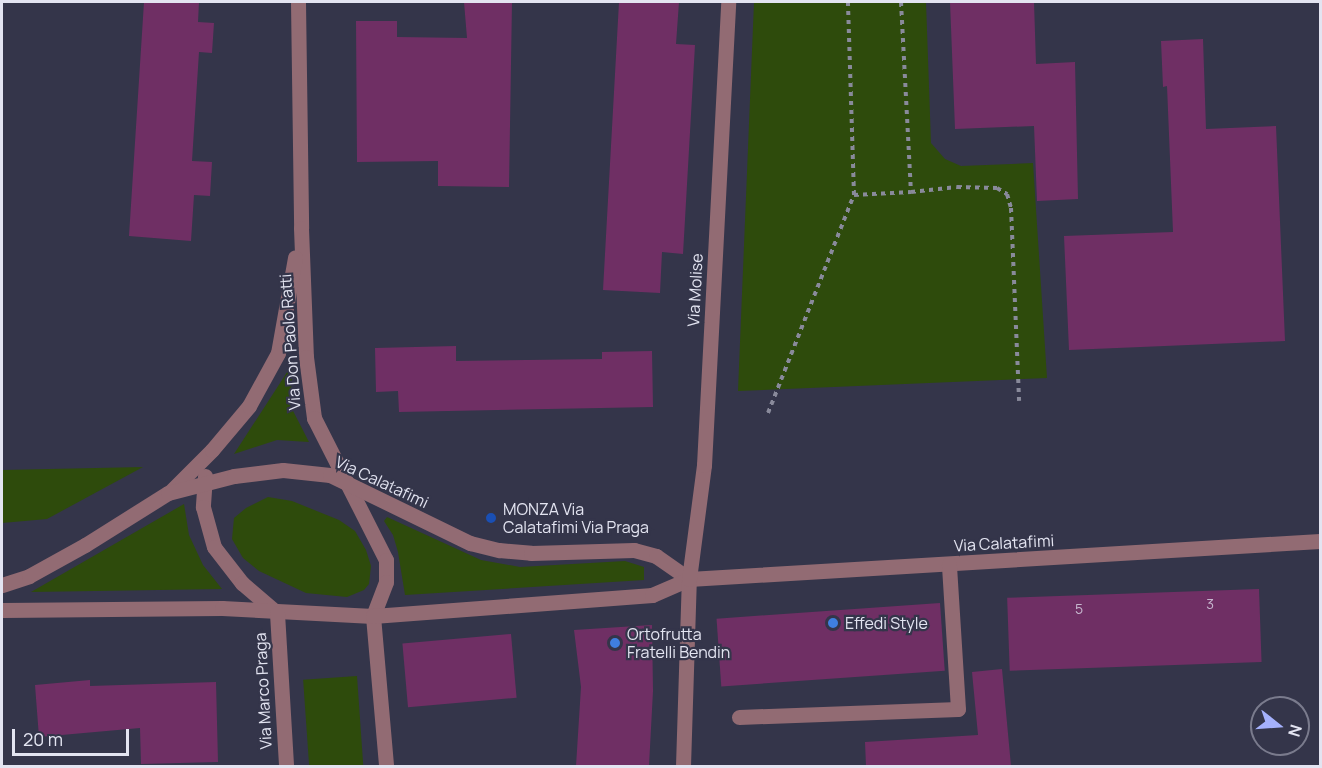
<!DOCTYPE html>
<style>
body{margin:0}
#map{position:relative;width:1322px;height:768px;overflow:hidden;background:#34354a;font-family:Manrope,sans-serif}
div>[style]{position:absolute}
.green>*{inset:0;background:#2e4b0c;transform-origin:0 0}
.building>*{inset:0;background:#6f2f64;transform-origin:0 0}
.path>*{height:4px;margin-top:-2px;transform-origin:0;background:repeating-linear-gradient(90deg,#898a9b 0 4.5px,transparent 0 9px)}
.minor>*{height:15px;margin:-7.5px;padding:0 7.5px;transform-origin:7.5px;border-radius:7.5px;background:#926b73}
.dots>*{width:16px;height:16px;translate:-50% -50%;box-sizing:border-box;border:3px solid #34354a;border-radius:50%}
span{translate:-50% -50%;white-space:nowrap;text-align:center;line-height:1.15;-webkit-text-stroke:4.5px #34354a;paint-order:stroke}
.number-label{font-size:14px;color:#c6b7ce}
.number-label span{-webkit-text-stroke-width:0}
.street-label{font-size:16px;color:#e3e4f1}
.poi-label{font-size:16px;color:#e3e4f1}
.left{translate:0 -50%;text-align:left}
.frame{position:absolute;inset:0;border:3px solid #e3e4f1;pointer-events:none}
.north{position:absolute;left:1250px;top:696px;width:60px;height:60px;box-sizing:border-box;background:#34354a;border:2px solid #7a7b8d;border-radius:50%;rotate:107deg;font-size:16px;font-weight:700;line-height:24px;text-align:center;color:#e3e4f1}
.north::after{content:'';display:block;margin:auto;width:21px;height:27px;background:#a5b1fc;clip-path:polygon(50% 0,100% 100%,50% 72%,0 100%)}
.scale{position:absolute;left:12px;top:729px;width:117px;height:27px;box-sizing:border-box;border:3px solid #e3e4f1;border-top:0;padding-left:8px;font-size:18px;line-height:21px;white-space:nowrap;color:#e3e4f1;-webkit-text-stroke:4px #34354a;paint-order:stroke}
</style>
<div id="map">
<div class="green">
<div style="clip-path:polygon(754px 2px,926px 2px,931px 143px,945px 159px,961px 166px,1033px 163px,1047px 378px,738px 391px)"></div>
<div style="clip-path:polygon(293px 363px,290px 405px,309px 442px,277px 440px,234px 454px)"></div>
<div style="clip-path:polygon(143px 467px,47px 519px,2px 523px,2px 470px)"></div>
<div style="clip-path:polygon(268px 497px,292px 501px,339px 520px,355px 531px,366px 550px,371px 566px,369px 584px,364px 590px,347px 597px,306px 593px,259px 571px,243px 558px,232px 539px,234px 518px,246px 508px)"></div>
<div style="clip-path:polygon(184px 504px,189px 535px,203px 565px,222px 589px,31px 592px)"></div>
<div style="clip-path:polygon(387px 517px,481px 560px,520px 567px,625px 561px,644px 567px,644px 580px,405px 595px,398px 552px,393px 535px,384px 521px)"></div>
<div style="left:357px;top:676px;width:90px;height:54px;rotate:86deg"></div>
</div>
<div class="building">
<div style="clip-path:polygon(144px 2px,199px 2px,198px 22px,214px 23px,212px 53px,199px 52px,192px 161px,212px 162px,210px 196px,194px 195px,191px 241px,129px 236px)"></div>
<div style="clip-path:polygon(464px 2px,512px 2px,509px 187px,438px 186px,438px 161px,357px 162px,356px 21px,397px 21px,397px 37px,467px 38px)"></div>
<div style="clip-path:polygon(619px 2px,679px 2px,676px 44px,695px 45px,683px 254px,662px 252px,660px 293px,603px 290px)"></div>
<div style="clip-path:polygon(950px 2px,1034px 2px,1036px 64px,1075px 62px,1078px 199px,1037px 201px,1034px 126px,955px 129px)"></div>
<div style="clip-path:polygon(1203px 39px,1206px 129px,1276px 126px,1285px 341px,1069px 350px,1064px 236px,1173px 232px,1167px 86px,1163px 87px,1161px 41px)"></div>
<div style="clip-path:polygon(456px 346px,456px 361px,602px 359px,602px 352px,652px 351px,653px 407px,399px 412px,398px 391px,376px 392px,375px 348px)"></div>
<div style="left:1259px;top:589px;width:73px;height:252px;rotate:88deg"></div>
<div style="left:940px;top:603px;width:68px;height:224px;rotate:86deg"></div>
<div style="clip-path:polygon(652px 625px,653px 691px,649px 766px,576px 766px,581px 687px,574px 630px)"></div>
<div style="left:511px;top:634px;width:64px;height:109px;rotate:85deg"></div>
<div style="clip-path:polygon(1002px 669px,1011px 766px,866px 766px,865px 742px,978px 735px,972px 672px)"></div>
<div style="clip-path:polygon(90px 680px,90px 686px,216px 682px,218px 762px,141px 764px,140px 728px,39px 737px,35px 685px)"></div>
</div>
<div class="path">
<div style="left:901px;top:2px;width:190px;rotate:87deg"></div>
<div style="left:911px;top:192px;width:46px;rotate:-6.2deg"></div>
<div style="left:957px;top:187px;width:40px;rotate:1.4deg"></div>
<div style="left:997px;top:188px;width:12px;rotate:31deg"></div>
<div style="left:1007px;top:194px;width:15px;rotate:74deg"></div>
<div style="left:1011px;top:208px;width:193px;rotate:87.6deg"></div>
<div style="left:854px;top:195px;width:57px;rotate:-3deg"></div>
<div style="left:768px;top:413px;width:234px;rotate:-68.5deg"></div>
<div style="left:854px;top:195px;width:193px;rotate:-91.8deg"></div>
</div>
<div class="minor">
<div style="left:298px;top:2px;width:226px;rotate:89.2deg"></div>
<div style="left:301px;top:228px;width:129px;rotate:87.8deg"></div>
<div style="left:306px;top:357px;width:62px;rotate:82.5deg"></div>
<div style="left:314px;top:418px;width:159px;rotate:63.1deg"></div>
<div style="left:386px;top:560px;width:22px;rotate:90deg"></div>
<div style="left:386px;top:582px;width:36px;rotate:111deg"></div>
<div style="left:373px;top:616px;width:151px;rotate:85deg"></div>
<div style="left:205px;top:476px;width:31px;rotate:94deg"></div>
<div style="left:203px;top:507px;width:41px;rotate:74.6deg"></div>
<div style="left:214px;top:547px;width:46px;rotate:52.1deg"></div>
<div style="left:242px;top:583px;width:46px;rotate:40.6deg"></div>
<div style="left:171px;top:491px;width:58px;rotate:-45deg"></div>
<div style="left:212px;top:450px;width:57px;rotate:-49.9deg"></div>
<div style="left:249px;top:406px;width:60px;rotate:-61.3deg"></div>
<div style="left:278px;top:353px;width:97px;rotate:-79.9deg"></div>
<div style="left:2px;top:585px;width:28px;rotate:-18deg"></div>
<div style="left:29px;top:576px;width:64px;rotate:-29deg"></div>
<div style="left:85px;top:545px;width:98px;rotate:-32.1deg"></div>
<div style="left:168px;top:493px;width:68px;rotate:-14.4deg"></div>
<div style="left:234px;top:476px;width:49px;rotate:-7deg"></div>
<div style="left:283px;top:470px;width:47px;rotate:6.1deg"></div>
<div style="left:330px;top:475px;width:156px;rotate:25.9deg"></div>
<div style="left:470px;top:543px;width:30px;rotate:14deg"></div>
<div style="left:499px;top:550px;width:32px;rotate:5deg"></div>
<div style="left:531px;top:553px;width:103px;rotate:-1.7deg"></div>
<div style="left:634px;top:550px;width:23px;rotate:15deg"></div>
<div style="left:656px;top:556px;width:40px;rotate:34.9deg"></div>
<div style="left:2px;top:610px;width:220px;rotate:-0.5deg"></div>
<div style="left:222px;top:608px;width:151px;rotate:3deg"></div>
<div style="left:373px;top:616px;width:280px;rotate:-4.3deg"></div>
<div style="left:652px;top:595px;width:40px;rotate:-23.4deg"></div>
<div style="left:689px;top:579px;width:632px;rotate:-3.45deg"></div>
<div style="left:277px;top:613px;width:153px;rotate:86.6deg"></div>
<div style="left:739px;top:717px;width:219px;rotate:-2.1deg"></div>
<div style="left:958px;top:709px;width:145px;rotate:-93.6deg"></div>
<div style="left:683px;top:766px;width:187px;rotate:-88.2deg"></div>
<div style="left:689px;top:579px;width:115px;rotate:-82.5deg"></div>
<div style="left:704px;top:465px;width:464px;rotate:-87deg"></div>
</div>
<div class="dots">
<div style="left:491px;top:518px;background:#1a4fb4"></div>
<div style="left:833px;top:623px;background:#3f7fe0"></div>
<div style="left:615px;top:643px;background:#3f7fe0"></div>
</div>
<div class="number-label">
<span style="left:1210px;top:604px">3</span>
<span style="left:1079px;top:609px">5</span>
</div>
<div class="street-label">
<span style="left:695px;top:290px;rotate:-87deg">Via Molise</span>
<span style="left:290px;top:342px;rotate:-94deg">Via Don Paolo Ratti</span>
<span style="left:382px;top:482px;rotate:25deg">Via Calatafimi</span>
<span style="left:1004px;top:543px;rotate:-3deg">Via Calatafimi</span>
<span style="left:263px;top:691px;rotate:-93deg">Via Marco Praga</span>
</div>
<div class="poi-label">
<span class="left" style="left:503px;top:518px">MONZA Via<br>Calatafimi Via Praga</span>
<span class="left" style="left:845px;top:623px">Effedi Style</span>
<span class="left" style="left:627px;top:643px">Ortofrutta<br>Fratelli Bendin</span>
</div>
<div class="frame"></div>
<div class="north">N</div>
<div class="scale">20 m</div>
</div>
